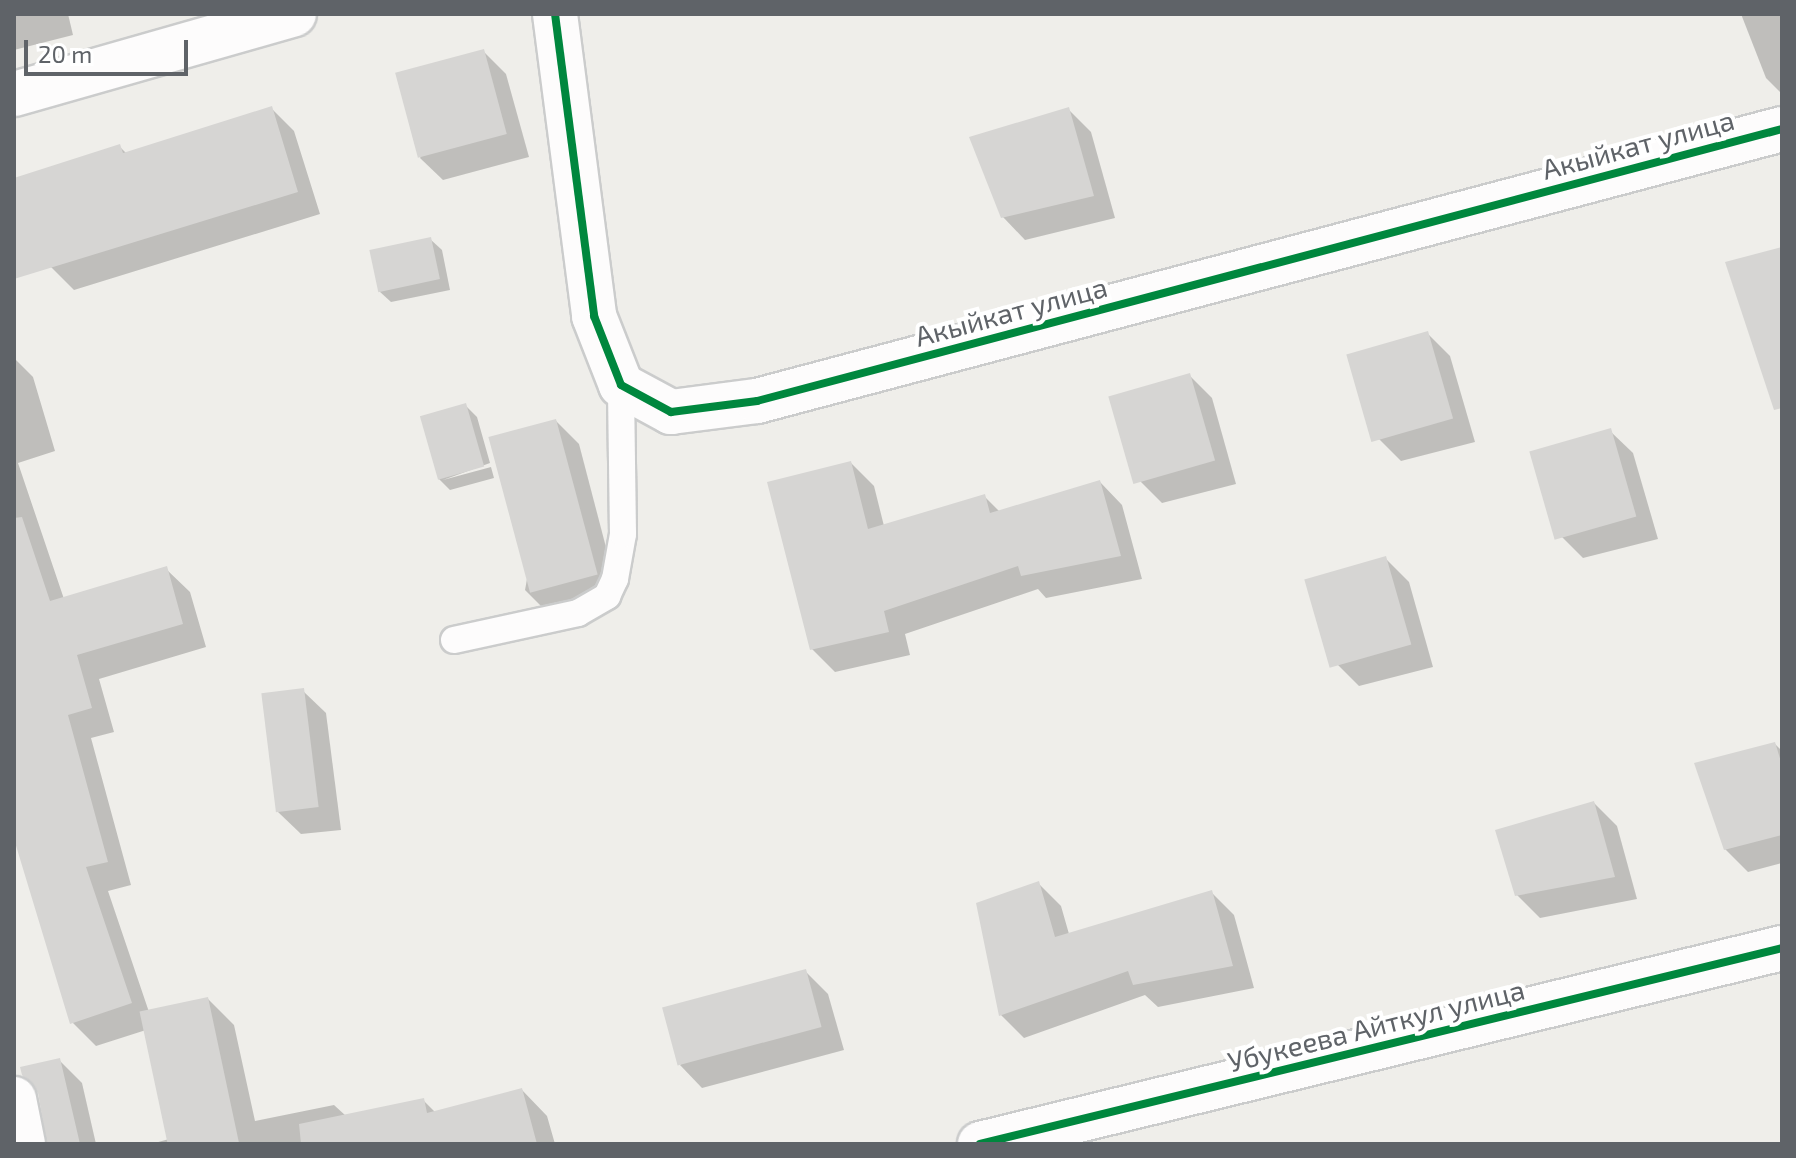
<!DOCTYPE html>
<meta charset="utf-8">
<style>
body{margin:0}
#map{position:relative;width:1796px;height:1158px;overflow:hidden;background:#efeeea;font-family:"Exo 2",sans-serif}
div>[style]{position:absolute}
.shadow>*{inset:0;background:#0003}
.building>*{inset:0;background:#d6d5d3;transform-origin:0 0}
.roads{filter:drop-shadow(2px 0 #cbcccc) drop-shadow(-2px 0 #cbcccc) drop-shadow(0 2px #cbcccc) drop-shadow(0 -2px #cbcccc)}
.lane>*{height:26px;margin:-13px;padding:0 13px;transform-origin:13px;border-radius:13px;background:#fdfcfc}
.street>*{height:44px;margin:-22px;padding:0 22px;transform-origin:22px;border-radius:22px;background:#fdfcfc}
.cycleway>*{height:8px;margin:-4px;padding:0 4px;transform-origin:4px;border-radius:4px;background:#00873e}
span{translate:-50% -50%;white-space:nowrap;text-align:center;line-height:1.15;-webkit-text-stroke:8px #fff;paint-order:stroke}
.street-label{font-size:28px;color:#5f6368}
.frame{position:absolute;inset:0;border:16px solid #5f6368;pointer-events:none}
.scale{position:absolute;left:24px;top:40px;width:164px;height:36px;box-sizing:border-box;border:4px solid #5f6368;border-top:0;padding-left:10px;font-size:24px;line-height:28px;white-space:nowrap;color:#5f6368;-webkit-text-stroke:6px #fff;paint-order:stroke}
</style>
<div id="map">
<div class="shadow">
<div style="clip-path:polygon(14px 14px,68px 14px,73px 35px,14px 50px)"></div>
<div style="clip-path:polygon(1741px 14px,1782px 14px,1782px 94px,1766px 78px)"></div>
<div style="clip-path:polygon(483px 51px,506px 74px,529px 157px,443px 180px,420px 158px)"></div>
<div style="clip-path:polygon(271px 108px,294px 131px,320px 214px,74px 290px,51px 267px,119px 146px,127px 154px)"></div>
<div style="clip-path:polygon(1068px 109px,1091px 132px,1115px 218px,1025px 240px,1003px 217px)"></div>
<div style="clip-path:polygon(430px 239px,442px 250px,450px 290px,391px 302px,379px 291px)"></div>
<div style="clip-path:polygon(1427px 333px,1450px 356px,1475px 442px,1401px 461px,1378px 438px)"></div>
<div style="clip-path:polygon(14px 358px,33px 377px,55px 451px,18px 463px,64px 599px,166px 569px,190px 592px,206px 647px,99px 679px,114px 732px,91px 738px,131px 885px,108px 891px,149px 1012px,208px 999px,234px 1025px,255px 1121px,334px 1105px,346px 1116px,423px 1100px,436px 1113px,522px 1090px,547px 1116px,555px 1144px,151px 1144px,169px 1139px,146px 1030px,96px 1046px,72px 1022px,14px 836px)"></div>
<div style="clip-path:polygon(1189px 375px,1212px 398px,1236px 484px,1162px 503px,1139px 480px)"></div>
<div style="clip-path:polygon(466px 406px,477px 417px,490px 463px,443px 480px,491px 467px,494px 478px,450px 490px,438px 478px)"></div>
<div style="clip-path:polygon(556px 421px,579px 444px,619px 597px,548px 613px,525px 590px)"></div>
<div style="clip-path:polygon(1610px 431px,1633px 453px,1658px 539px,1583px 558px,1560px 535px)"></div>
<div style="clip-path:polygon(851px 463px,874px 486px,884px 526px,984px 496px,1000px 512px,1100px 482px,1122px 505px,1142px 579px,1046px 598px,1038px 589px,905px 634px,910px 655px,835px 672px,812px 649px)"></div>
<div style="clip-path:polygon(1386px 559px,1409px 582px,1433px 667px,1359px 686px,1336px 663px)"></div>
<div style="clip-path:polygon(303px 691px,326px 713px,341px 830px,301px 834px,278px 812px)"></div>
<div style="clip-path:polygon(1775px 744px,1782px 751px,1782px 863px,1748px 872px,1725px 849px)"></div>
<div style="clip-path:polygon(1594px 803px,1617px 826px,1637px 899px,1540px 918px,1517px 895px)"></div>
<div style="clip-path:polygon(1038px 883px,1061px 906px,1069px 934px,1211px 892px,1234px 915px,1254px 988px,1158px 1007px,1145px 995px,1024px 1038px,1001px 1015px,978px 904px)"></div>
<div style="clip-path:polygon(805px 971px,828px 994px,844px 1050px,702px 1088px,680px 1065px)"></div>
<div style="clip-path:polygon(59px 1060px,82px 1083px,96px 1144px,49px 1144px)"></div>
</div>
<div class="building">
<div style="left:484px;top:49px;width:88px;height:92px;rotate:75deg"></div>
<div style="clip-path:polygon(272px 106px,298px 192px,14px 279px,14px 178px,120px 144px,123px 153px)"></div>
<div style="clip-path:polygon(1069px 107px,1094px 196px,1001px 218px,969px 137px)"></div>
<div style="left:431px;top:237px;width:43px;height:63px;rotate:78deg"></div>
<div style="clip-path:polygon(1782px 247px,1782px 408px,1774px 410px,1725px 262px)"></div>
<div style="left:1428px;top:331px;width:91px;height:85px;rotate:74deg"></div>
<div style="left:1190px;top:373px;width:91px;height:85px;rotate:74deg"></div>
<div style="left:466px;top:403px;width:66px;height:48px;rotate:74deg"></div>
<div style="left:556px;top:419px;width:161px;height:70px;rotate:75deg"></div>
<div style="left:1611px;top:428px;width:92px;height:85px;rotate:74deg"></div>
<div style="clip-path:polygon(851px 461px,868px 529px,985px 494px,990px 513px,1100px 480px,1121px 556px,1021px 576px,1018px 566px,884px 611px,889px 632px,810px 650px,767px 482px)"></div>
<div style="clip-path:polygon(22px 517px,50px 601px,167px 566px,183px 624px,77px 655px,92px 708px,68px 715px,108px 862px,86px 867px,132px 1003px,70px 1024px,14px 839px,14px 518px)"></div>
<div style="left:1386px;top:556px;width:92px;height:85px;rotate:74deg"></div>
<div style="left:304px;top:688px;width:120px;height:43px;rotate:83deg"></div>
<div style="clip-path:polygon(1775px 742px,1782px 765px,1782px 835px,1724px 850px,1694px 763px)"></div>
<div style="clip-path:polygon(1594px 801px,1615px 877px,1515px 896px,1495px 830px)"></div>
<div style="clip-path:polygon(1039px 881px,1055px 937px,1212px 890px,1233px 966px,1133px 985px,1128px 971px,999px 1016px,976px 903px)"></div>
<div style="left:806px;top:969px;width:60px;height:149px;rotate:75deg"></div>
<div style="left:208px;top:997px;width:150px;height:70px;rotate:78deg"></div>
<div style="clip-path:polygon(60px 1058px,80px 1144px,47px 1144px,38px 1093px,22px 1075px,20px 1067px)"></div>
<div style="clip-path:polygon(522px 1088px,537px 1144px,301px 1144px,299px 1124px,424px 1098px,427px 1113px)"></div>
</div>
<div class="roads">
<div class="lane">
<div style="left:454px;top:640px;width:127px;rotate:-12.3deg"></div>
<div style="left:578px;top:613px;width:34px;rotate:-30deg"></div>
<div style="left:607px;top:596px;width:19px;rotate:-65deg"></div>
<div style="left:615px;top:579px;width:46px;rotate:-79.9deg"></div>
<div style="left:623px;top:534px;width:149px;rotate:-90.8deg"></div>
</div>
<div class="street">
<div style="left:555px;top:14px;width:305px;rotate:82.6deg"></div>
<div style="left:594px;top:316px;width:74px;rotate:68.6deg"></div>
<div style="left:621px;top:385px;width:57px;rotate:28.4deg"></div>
<div style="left:671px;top:412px;width:87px;rotate:-7.3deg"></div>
<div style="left:757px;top:401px;width:1060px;rotate:-14.86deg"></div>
<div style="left:14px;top:94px;width:291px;rotate:-15.9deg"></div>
<div style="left:14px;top:1099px;width:46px;rotate:78.7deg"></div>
<div style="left:980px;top:1144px;width:826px;rotate:-13.73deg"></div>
</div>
</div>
<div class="cycleway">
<div style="left:555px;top:14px;width:305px;rotate:82.6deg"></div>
<div style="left:594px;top:316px;width:74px;rotate:68.6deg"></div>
<div style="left:621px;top:385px;width:57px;rotate:28.4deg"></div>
<div style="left:671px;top:412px;width:87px;rotate:-7.3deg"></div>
<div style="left:757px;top:401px;width:1060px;rotate:-14.86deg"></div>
<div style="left:980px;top:1144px;width:826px;rotate:-13.73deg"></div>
</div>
<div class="street-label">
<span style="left:1638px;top:144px;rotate:-15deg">Акыйкат улица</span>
<span style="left:1011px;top:311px;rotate:-15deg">Акыйкат улица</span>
<span style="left:1376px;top:1025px;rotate:-14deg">Убукеева Айткул улица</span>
</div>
<div class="frame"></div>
<div class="scale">20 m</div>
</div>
